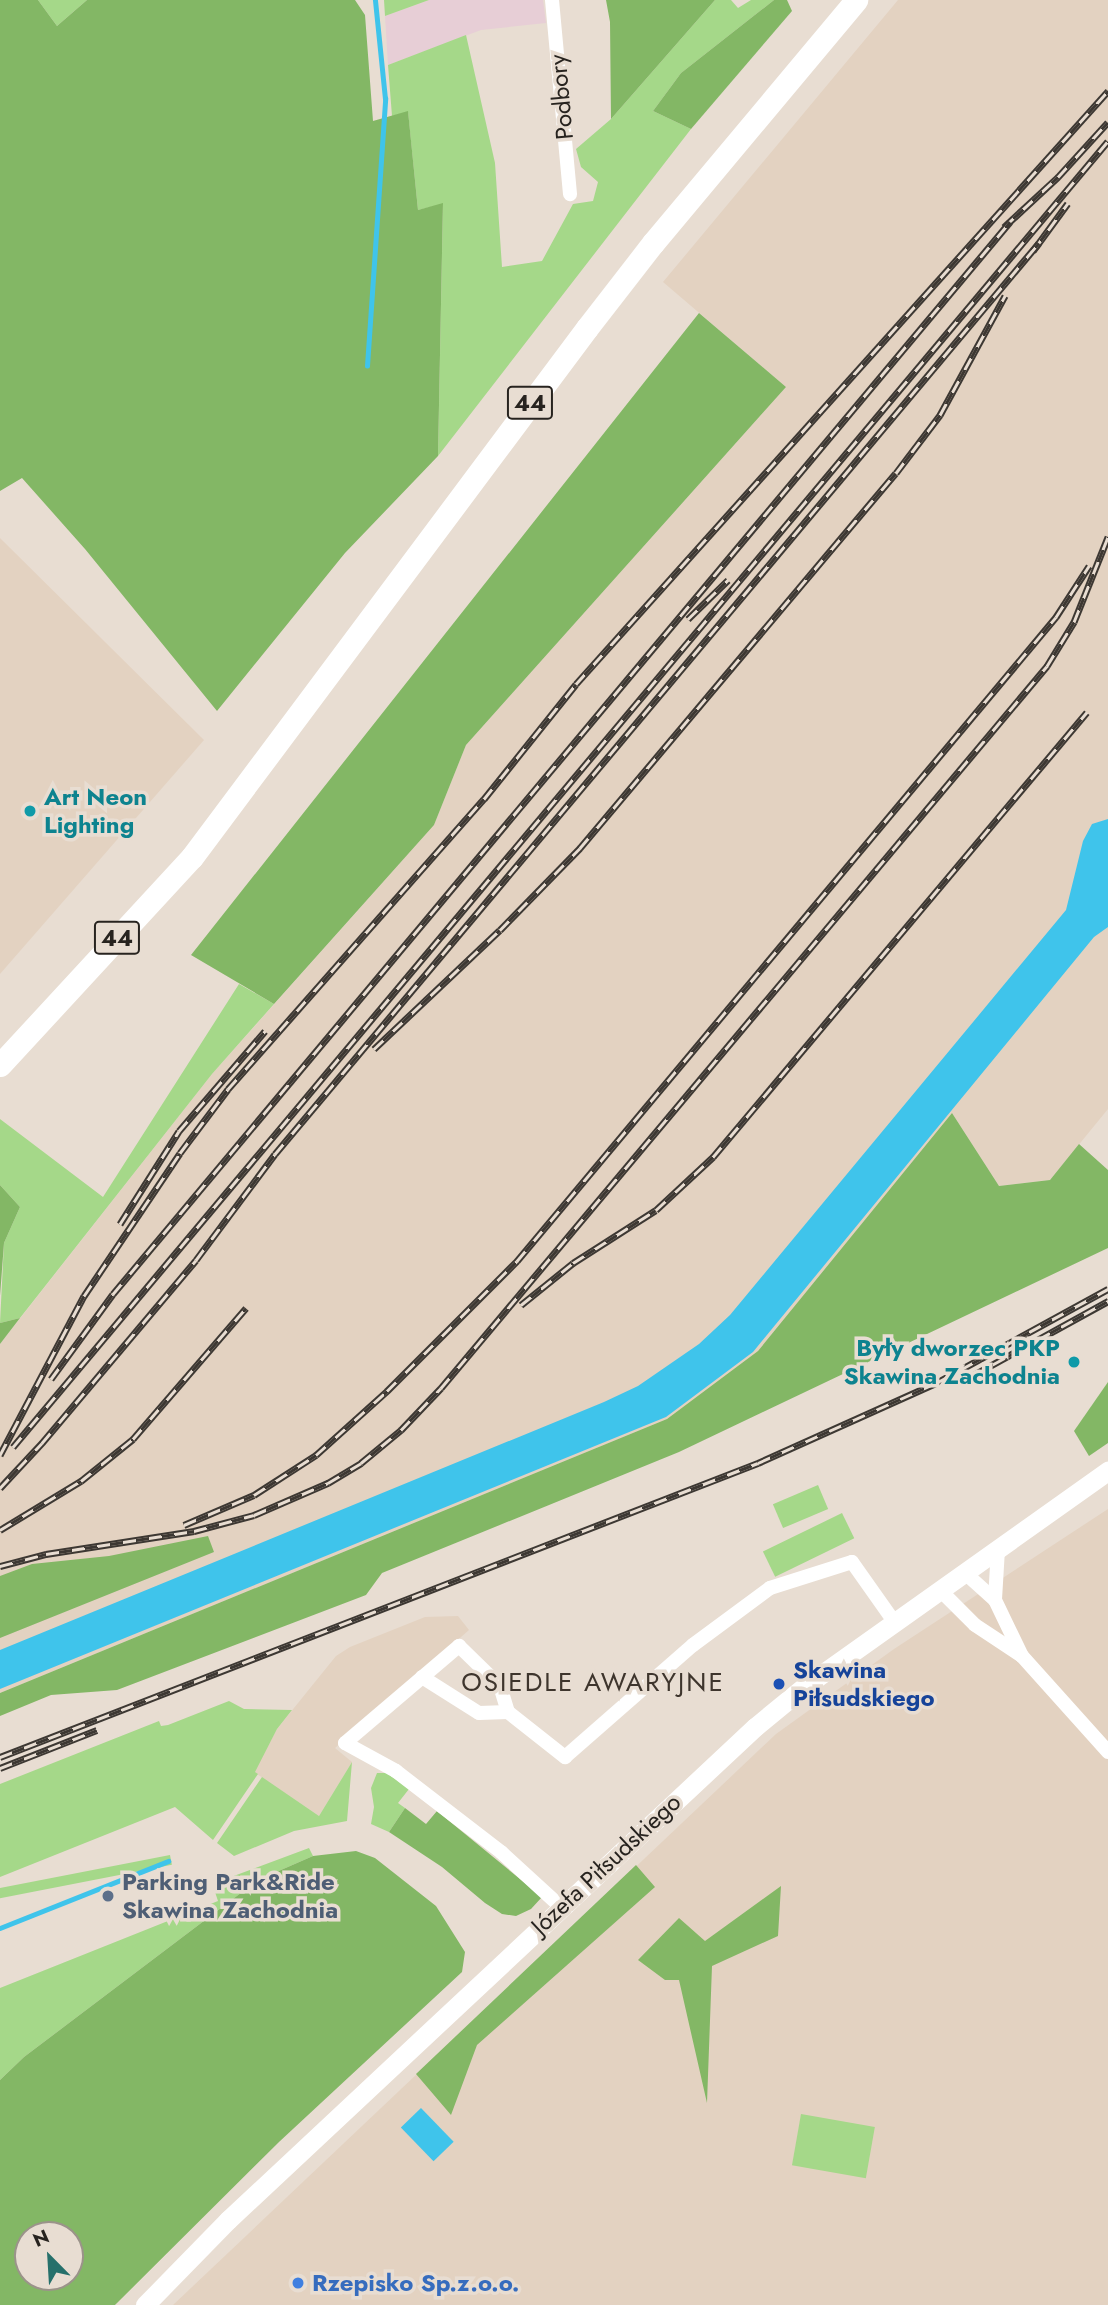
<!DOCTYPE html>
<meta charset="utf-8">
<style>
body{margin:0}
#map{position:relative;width:1108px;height:2305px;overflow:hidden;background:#e8ddd2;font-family:Jost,sans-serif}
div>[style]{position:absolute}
.commercial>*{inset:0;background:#e7ced6}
.industrial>*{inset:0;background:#e3d2c1}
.green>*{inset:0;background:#a5d889;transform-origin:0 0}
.forest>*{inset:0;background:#83b765}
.water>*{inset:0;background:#3fc4eb;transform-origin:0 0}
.stream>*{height:4.5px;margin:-2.25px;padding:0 2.25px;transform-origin:2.25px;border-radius:2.25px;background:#3fc4eb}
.minor>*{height:14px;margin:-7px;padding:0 7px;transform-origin:7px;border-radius:7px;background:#fff}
.secondary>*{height:19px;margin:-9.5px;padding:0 9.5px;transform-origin:9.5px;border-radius:9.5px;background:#fff}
.primary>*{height:23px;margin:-11.5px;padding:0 11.5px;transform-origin:11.5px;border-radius:11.5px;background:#fff}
.rail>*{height:7px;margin-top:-3.5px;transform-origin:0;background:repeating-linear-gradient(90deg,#e8ddd2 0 13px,#3d3833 0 26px);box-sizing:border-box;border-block:2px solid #3d3833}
.dots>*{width:19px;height:19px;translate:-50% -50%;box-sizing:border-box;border:4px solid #e8ddd2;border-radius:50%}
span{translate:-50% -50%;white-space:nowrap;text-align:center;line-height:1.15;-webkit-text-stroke:7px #e8ddd2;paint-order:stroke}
.shield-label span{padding:2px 5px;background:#e8ddd2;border:2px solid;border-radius:5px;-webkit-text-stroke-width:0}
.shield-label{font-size:23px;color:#27231f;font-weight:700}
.street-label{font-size:24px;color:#27231f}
.culture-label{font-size:24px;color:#0d838f;font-weight:700}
.left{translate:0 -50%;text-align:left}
.right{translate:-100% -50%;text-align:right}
.transit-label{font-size:24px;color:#164399;font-weight:700}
.service-label{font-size:24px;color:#4e5e75;font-weight:700}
.shop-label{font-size:24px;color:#366cbe;font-weight:700}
.neighbourhood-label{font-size:26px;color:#3e352d;letter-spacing:2px}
.north{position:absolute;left:14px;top:2221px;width:70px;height:70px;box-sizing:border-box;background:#e8ddd2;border:2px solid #9b938a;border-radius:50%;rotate:336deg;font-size:19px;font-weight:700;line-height:28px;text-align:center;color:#27231f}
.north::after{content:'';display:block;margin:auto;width:24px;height:32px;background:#26706b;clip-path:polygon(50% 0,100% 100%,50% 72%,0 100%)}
</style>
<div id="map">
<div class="commercial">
<div style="clip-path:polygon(429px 0,543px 0,546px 23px,481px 30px,388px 65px,385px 16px)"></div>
</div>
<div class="industrial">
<div style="clip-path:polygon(898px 0,1108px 0,1108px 1109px,1050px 1180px,999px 1186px,952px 1113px,758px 1351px,667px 1419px,0 1693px,0 1344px,212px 1074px,434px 825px,466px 745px,786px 387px,663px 282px)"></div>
<div style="clip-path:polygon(0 538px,204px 740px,0 974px)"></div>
<div style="clip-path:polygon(1108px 1509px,1108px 2305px,173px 2305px,776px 1734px,894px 1649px)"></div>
<div style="clip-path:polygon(458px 1616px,469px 1630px,335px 1748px,352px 1762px,319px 1816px,254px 1772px,277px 1729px,336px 1656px,350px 1647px,425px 1617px)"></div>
</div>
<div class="green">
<div style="clip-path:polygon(38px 0,87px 0,57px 26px)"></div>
<div style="clip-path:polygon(384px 0,429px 0,385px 16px)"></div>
<div style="clip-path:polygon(715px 0,731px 0,738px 8px,751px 0,774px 0,681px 73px,653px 111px,691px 129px,438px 456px,443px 204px,418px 210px,408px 112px,392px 116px,388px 65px,466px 35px,495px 163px,502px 267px,542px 261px,573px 204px,593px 201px,598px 182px,581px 167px,576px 149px,611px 119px)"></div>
<div style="clip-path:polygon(239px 984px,274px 1004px,212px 1074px,20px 1318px,0 1323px,4px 1243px,20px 1207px,0 1185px,0 1119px,103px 1197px)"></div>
<div style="left:818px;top:1485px;width:26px;height:49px;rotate:67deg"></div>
<div style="left:842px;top:1513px;width:28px;height:88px;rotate:64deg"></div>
<div style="clip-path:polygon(229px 1701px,244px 1709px,292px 1710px,277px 1729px,255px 1772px,258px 1774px,213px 1840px,175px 1807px,0 1877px,0 1784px,159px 1721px,161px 1726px,168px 1725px)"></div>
<div style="clip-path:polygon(352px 1762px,347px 1821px,294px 1831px,234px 1856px,217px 1843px,262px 1777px,319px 1816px)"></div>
<div style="clip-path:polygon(377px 1773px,387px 1773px,409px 1789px,398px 1803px,405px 1808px,389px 1832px,371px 1824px,374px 1807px,371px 1788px)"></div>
<div style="clip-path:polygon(309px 1848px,313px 1856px,258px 1880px,24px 2057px,0 2080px,0 1988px,218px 1901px,215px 1892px,233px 1884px,231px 1877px)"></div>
<div style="left:170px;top:1855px;width:10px;height:183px;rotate:79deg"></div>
<div style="left:801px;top:2114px;width:75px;height:52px;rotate:10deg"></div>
</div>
<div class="forest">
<div style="clip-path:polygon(0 0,38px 0,57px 26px,87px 0,355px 0,365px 15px,373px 121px,408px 111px,418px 210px,443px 203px,438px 456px,345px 553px,217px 711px,85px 549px,22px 478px,0 491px)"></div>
<div style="clip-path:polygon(606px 0,715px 0,611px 119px,610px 22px)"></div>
<div style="clip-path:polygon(774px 0,787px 0,792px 11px,691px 129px,653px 111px,681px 73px)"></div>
<div style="clip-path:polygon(699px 313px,786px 387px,466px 745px,434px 825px,274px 1004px,191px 955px)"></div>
<div style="clip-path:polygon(952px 1113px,999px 1186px,1050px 1180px,1079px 1144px,1108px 1170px,1108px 1248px,679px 1452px,382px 1573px,366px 1595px,117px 1690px,51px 1695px,0 1716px,0 1693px,667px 1419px,758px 1351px)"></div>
<div style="clip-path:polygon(0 1185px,20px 1207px,4px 1243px,0 1296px)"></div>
<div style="clip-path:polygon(20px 1318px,0 1344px,0 1323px)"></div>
<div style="clip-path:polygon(1108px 1382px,1108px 1443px,1089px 1456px,1074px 1431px)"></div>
<div style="clip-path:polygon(208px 1536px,214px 1552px,0 1638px,0 1576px,32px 1564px,109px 1556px)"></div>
<div style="clip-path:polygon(405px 1808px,426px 1824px,437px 1811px,542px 1897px,531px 1909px,516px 1916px,502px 1914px,485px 1903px,442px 1867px,389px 1832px)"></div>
<div style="clip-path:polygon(evenodd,356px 1851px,375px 1858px,436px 1906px,465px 1952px,462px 1972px,279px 2142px,115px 2305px,0 2305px,0 2080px,24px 2057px,258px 1880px,313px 1856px,356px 1851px,28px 2235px,70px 2235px,70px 2277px,28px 2277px,28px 2235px)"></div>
<div style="clip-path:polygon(636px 1865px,655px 1887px,477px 2045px,451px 2115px,416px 2074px)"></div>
<div style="clip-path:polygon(781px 1886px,778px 1936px,712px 1966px,707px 2103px,679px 1980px,665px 1980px,638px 1960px,679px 1918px,705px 1941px)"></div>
</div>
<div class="water">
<div style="clip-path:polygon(1108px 819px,1108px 927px,1094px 937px,753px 1352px,666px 1417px,0 1689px,0 1650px,604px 1402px,638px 1386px,699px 1344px,730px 1315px,1066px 910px,1083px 841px,1092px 824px)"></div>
<div style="left:421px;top:2108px;width:47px;height:28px;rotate:46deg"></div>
</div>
<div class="stream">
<div style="left:367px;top:366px;width:268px;rotate:-86.1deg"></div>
<div style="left:385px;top:99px;width:100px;rotate:-95.8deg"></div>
<div style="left:0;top:1928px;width:181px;rotate:-21.7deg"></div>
</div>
<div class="minor">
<div style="left:552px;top:0;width:195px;rotate:84.7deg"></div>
<div style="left:998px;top:1549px;width:51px;rotate:93.4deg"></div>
<div style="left:995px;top:1600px;width:62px;rotate:64.3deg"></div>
<div style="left:965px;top:1573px;width:40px;rotate:42deg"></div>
<div style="left:940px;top:1590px;width:49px;rotate:45deg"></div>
<div style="left:975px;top:1625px;width:56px;rotate:33.4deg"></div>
<div style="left:1022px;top:1656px;width:129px;rotate:48.1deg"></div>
<div style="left:422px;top:1677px;width:67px;rotate:32.3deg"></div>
<div style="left:479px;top:1713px;width:29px;rotate:-2deg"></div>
<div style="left:561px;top:1907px;width:81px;rotate:-137.5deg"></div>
<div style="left:501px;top:1852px;width:133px;rotate:-142.4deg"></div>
<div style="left:396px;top:1771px;width:58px;rotate:-151.2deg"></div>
<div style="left:345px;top:1743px;width:150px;rotate:-40.4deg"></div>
<div style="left:459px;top:1646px;width:57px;rotate:44.3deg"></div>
<div style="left:500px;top:1686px;width:27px;rotate:73deg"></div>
<div style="left:508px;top:1712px;width:73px;rotate:38.3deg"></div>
<div style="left:565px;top:1757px;width:170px;rotate:-41.2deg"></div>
<div style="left:693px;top:1645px;width:96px;rotate:-36.5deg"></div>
<div style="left:770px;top:1588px;width:86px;rotate:-17.6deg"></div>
<div style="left:852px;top:1562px;width:75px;rotate:54.8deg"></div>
</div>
<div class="secondary">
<div style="left:145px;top:2305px;width:119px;rotate:-45.7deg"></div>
<div style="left:228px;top:2220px;width:722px;rotate:-43.09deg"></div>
<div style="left:755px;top:1727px;width:65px;rotate:-39.4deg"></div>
<div style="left:805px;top:1686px;width:372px;rotate:-35.4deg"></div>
</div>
<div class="primary">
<div style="left:0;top:1065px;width:283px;rotate:-47.3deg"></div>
<div style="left:192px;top:857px;width:660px;rotate:-53.25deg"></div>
<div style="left:587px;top:328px;width:108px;rotate:-52.2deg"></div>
<div style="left:653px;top:243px;width:317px;rotate:-50.1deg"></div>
</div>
<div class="rail">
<div style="left:1004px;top:227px;width:74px;rotate:-42.8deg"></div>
<div style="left:1058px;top:177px;width:74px;rotate:-47.7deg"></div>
<div style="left:1033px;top:251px;width:59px;rotate:-53.9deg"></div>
<div style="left:688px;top:619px;width:56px;rotate:-44.3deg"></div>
<div style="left:374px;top:1049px;width:173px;rotate:-43.4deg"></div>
<div style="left:500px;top:930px;width:115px;rotate:-45.7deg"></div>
<div style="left:580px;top:848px;width:490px;rotate:-49.9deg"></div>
<div style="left:896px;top:473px;width:73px;rotate:-52.8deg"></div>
<div style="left:940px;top:415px;width:136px;rotate:-61.4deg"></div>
<div style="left:120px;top:1224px;width:110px;rotate:-57.6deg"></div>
<div style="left:179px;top:1131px;width:132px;rotate:-49.3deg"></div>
<div style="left:521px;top:1305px;width:67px;rotate:-38.9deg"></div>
<div style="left:573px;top:1263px;width:98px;rotate:-32.6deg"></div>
<div style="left:656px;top:1210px;width:78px;rotate:-42.9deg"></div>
<div style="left:713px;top:1157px;width:581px;rotate:-49.95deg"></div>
<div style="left:970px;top:1377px;width:158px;rotate:-28.8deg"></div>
<div style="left:51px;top:1379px;width:105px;rotate:-53.9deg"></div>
<div style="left:113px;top:1294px;width:1398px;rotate:-50.08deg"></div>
<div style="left:13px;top:1447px;width:1704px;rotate:-50.02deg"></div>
<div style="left:0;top:1455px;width:180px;rotate:-62.2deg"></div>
<div style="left:84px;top:1296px;width:172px;rotate:-56.1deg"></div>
<div style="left:180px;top:1153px;width:80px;rotate:-53.1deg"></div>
<div style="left:228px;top:1089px;width:387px;rotate:-48.6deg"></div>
<div style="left:484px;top:799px;width:147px;rotate:-51.3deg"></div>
<div style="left:576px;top:684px;width:797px;rotate:-48.1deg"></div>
<div style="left:0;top:1488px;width:62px;rotate:-47deg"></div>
<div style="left:42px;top:1443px;width:239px;rotate:-49.9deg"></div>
<div style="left:196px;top:1260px;width:132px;rotate:-53.3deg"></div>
<div style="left:275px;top:1154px;width:1189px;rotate:-50.02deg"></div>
<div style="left:184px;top:1525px;width:76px;rotate:-23.2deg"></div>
<div style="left:254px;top:1495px;width:74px;rotate:-32.8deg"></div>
<div style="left:316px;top:1455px;width:96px;rotate:-42deg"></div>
<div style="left:387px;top:1391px;width:184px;rotate:-45deg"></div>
<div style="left:517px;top:1261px;width:840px;rotate:-50.07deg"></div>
<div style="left:1056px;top:617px;width:61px;rotate:-57.1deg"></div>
<div style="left:0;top:1530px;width:95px;rotate:-31.2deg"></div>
<div style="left:81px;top:1481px;width:67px;rotate:-38.9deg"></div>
<div style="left:133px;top:1439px;width:173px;rotate:-49.2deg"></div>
<div style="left:0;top:1566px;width:48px;rotate:-14.6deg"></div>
<div style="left:46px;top:1554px;width:150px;rotate:-8.8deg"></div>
<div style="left:194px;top:1531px;width:62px;rotate:-14.9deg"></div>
<div style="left:254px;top:1515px;width:81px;rotate:-23.4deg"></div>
<div style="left:328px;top:1483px;width:39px;rotate:-31deg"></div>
<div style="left:361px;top:1463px;width:52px;rotate:-39.5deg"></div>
<div style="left:401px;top:1430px;width:58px;rotate:-46.4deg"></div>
<div style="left:441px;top:1388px;width:943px;rotate:-49.99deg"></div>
<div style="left:1047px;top:666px;width:52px;rotate:-58.5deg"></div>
<div style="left:1074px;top:622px;width:92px;rotate:-68.2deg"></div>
<div style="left:0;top:1757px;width:813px;rotate:-21.2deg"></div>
<div style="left:758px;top:1463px;width:197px;rotate:-24.2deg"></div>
<div style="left:938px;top:1382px;width:194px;rotate:-28.7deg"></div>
<div style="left:0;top:1768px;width:104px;rotate:-21.4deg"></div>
</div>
<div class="dots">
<div style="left:30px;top:811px;background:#0f9aa8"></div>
<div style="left:1074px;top:1362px;background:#0f9aa8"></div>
<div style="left:779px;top:1684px;background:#1a4fb4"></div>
<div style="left:108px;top:1896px;background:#5c6f8a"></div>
<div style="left:298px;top:2283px;background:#3f7fe0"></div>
</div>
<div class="shield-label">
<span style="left:530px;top:403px">44</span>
<span style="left:117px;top:938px">44</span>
</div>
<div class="street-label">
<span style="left:561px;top:97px;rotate:-95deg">Podbory</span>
<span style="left:606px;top:1864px;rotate:-43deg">Józefa Piłsudskiego</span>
</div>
<div class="culture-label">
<span class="left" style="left:44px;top:811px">Art Neon<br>Lighting</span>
<span class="right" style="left:1060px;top:1362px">Były dworzec PKP<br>Skawina Zachodnia</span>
</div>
<div class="transit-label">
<span class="left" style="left:793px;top:1684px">Skawina<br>Piłsudskiego</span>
</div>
<div class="service-label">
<span class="left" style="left:122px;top:1896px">Parking Park&amp;Ride<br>Skawina Zachodnia</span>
</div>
<div class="shop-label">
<span class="left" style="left:312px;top:2283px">Rzepisko Sp.z.o.o.</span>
</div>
<div class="neighbourhood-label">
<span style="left:593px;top:1683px">OSIEDLE AWARYJNE</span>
</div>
<div class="north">N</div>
</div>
